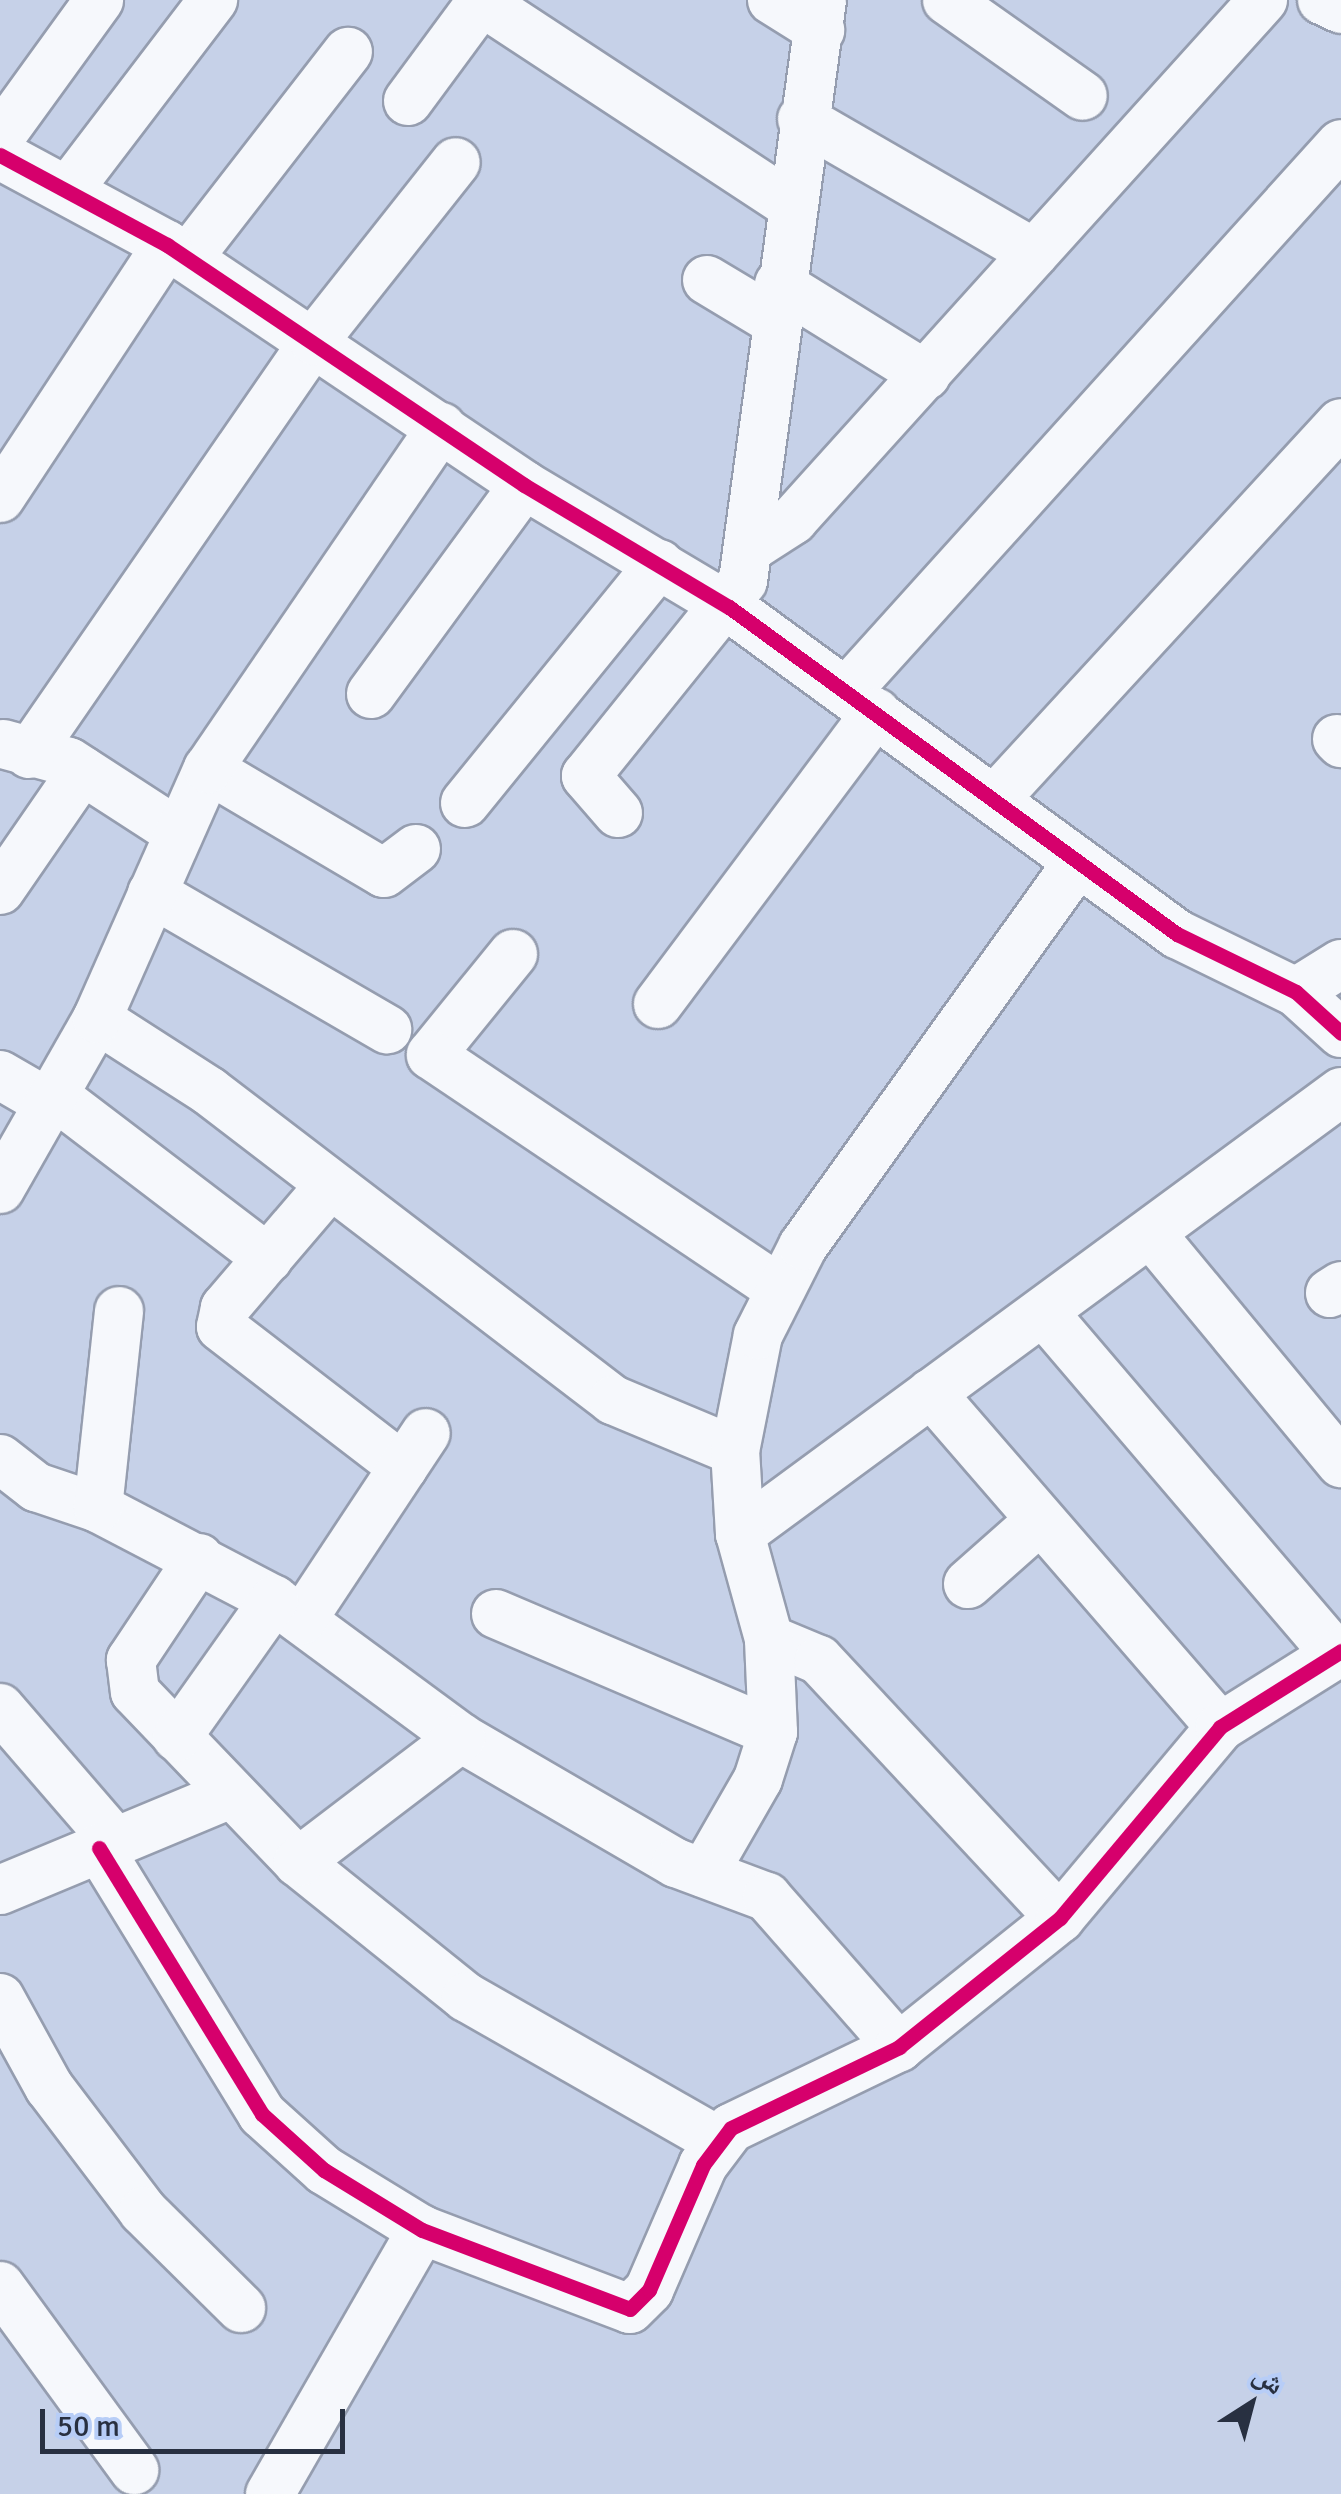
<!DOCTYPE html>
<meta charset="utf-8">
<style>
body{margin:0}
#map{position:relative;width:1341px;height:2494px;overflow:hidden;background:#c6d1e8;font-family:Signika,"Noto Naskh Arabic",sans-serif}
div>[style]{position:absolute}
.roads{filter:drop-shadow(2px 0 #959daf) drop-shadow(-2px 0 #959daf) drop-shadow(0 2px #959daf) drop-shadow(0 -2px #959daf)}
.minor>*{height:48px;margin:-24px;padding:0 24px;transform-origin:24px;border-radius:24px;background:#f6f8fc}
.cycleway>*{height:15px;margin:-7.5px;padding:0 7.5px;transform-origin:7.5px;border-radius:7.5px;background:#d6006c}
span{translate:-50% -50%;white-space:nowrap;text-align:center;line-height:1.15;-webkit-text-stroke:9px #b7cdf7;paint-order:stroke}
.north{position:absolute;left:1201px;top:2354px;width:100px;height:100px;-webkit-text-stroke:8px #b7cdf7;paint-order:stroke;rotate:36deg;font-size:28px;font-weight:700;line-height:40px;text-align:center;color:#283041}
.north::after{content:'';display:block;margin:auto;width:35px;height:45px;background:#283041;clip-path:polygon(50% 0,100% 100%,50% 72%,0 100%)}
.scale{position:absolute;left:40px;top:2409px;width:305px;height:45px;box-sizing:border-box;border:5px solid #283041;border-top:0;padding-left:12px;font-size:30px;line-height:35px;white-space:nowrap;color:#283041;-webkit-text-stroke:8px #b7cdf7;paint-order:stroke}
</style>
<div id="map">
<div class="roads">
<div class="minor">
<div style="left:479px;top:0;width:372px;rotate:33.3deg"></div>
<div style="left:772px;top:0;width:57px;rotate:32deg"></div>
<div style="left:947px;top:0;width:166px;rotate:35.2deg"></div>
<div style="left:1322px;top:0;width:21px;rotate:25deg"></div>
<div style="left:408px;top:101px;width:123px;rotate:-53.6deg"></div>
<div style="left:802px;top:119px;width:268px;rotate:30deg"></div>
<div style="left:0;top:137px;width:169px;rotate:-54.1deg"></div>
<div style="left:0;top:155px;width:190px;rotate:28.3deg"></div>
<div style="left:167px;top:245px;width:430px;rotate:33.9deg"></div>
<div style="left:524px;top:485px;width:239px;rotate:30.8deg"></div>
<div style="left:729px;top:607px;width:555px;rotate:36.13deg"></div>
<div style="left:1177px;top:934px;width:132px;rotate:26deg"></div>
<div style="left:1296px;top:992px;width:61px;rotate:42.3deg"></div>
<div style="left:69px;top:189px;width:238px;rotate:-52.7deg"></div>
<div style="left:188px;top:258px;width:261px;rotate:-52.2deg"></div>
<div style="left:707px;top:280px;width:76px;rotate:31deg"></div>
<div style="left:779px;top:284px;width:173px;rotate:31.8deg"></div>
<div style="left:0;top:498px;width:303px;rotate:-56.6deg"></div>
<div style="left:751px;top:547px;width:50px;rotate:-32.7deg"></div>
<div style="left:793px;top:520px;width:701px;rotate:-47.89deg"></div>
<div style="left:846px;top:692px;width:738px;rotate:-47.91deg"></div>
<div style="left:371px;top:694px;width:259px;rotate:-53.8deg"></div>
<div style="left:1337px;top:739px;width:6px;rotate:45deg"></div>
<div style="left:3px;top:744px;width:68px;rotate:15.3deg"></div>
<div style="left:69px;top:762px;width:129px;rotate:32.9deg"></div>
<div style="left:29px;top:754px;width:502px;rotate:-55.39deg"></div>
<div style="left:314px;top:341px;width:228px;rotate:-51.6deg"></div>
<div style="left:208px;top:769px;width:204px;rotate:30.6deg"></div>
<div style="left:384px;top:873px;width:40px;rotate:-37deg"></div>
<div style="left:994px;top:800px;width:512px;rotate:-47.37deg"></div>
<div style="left:465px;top:803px;width:308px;rotate:-50.9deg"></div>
<div style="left:618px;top:813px;width:49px;rotate:-130.9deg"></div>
<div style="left:586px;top:776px;width:250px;rotate:-51.2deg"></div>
<div style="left:743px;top:581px;width:586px;rotate:-82.26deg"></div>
<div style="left:0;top:890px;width:145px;rotate:-55.4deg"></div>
<div style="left:152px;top:893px;width:272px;rotate:30.1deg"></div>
<div style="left:513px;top:954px;width:130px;rotate:129.1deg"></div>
<div style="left:431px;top:1055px;width:418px;rotate:33.9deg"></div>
<div style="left:1296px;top:992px;width:53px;rotate:-31.9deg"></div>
<div style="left:658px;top:1004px;width:364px;rotate:-53.2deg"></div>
<div style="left:97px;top:1019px;width:133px;rotate:32.7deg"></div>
<div style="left:209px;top:1091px;width:509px;rotate:37.41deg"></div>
<div style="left:613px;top:1400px;width:132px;rotate:22.7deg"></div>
<div style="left:0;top:1075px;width:58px;rotate:30.1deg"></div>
<div style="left:55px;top:1096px;width:268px;rotate:37.3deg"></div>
<div style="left:330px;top:1185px;width:162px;rotate:130.5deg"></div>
<div style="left:225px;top:1308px;width:19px;rotate:102deg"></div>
<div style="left:221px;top:1327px;width:230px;rotate:37.6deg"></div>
<div style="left:0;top:1189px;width:196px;rotate:-60.3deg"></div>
<div style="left:97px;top:1019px;width:274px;rotate:-66.1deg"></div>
<div style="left:208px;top:769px;width:414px;rotate:-55.7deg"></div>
<div style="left:1153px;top:1236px;width:295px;rotate:50.4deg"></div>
<div style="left:1330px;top:1293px;width:13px;rotate:-32deg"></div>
<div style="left:1044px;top:1313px;width:448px;rotate:49.5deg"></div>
<div style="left:931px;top:1393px;width:442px;rotate:49.1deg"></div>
<div style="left:0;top:1459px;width:46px;rotate:37.9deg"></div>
<div style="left:36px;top:1487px;width:65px;rotate:18.7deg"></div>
<div style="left:98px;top:1508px;width:199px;rotate:27.6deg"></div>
<div style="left:274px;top:1600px;width:232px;rotate:36.4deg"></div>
<div style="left:461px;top:1738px;width:249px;rotate:30.2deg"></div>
<div style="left:676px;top:1863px;width:97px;rotate:20.5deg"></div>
<div style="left:767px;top:1897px;width:200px;rotate:48.7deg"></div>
<div style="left:98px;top:1508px;width:198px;rotate:-83.9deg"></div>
<div style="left:740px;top:1534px;width:746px;rotate:-36.33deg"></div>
<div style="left:199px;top:1558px;width:123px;rotate:123.7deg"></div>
<div style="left:131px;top:1660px;width:32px;rotate:83deg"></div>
<div style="left:135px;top:1692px;width:236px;rotate:46.2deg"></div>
<div style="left:298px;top:1862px;width:216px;rotate:38.8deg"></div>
<div style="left:466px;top:1997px;width:290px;rotate:29.7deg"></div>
<div style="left:968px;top:1584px;width:92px;rotate:-41.5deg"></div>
<div style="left:496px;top:1614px;width:301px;rotate:23.1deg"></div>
<div style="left:302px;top:1620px;width:224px;rotate:-56.5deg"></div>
<div style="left:769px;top:1639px;width:54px;rotate:22.8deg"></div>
<div style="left:819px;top:1660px;width:353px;rotate:47deg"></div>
<div style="left:0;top:1708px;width:176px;rotate:49.2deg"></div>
<div style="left:177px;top:1737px;width:168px;rotate:-54.7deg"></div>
<div style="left:99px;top:1848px;width:312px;rotate:58.5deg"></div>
<div style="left:262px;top:2114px;width:84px;rotate:42.1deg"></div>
<div style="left:324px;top:2170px;width:115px;rotate:31.5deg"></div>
<div style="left:422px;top:2230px;width:222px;rotate:20.8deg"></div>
<div style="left:630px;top:2309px;width:27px;rotate:-45deg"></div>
<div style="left:649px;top:2290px;width:136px;rotate:-66.6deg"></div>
<div style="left:703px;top:2165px;width:46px;rotate:-52.9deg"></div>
<div style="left:731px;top:2128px;width:187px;rotate:-25.7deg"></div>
<div style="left:899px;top:2047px;width:206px;rotate:-38.7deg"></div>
<div style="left:1060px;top:1918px;width:249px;rotate:-50deg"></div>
<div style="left:1220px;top:1727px;width:143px;rotate:-32.1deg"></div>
<div style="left:298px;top:1862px;width:205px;rotate:-37.3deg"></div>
<div style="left:704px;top:1873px;width:108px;rotate:-60.1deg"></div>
<div style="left:758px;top:1779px;width:49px;rotate:-72.3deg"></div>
<div style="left:773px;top:1732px;width:93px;rotate:-92.5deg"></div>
<div style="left:769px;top:1639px;width:109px;rotate:-105.4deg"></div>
<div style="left:740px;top:1534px;width:83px;rotate:-93.4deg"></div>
<div style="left:735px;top:1451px;width:118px;rotate:-78.8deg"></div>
<div style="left:758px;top:1335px;width:100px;rotate:-63.2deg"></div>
<div style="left:803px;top:1246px;width:472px;rotate:-54.4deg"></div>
<div style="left:0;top:1890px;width:247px;rotate:-22.6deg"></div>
<div style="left:0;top:1998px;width:102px;rotate:61.2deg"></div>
<div style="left:49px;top:2087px;width:156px;rotate:52.8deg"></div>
<div style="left:143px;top:2211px;width:138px;rotate:44.7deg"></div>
<div style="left:0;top:2286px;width:228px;rotate:53.9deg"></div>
<div style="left:270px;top:2494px;width:305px;rotate:-60.1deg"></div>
</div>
</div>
<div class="cycleway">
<div style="left:0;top:155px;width:190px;rotate:28.3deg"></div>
<div style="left:167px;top:245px;width:430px;rotate:33.9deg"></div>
<div style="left:524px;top:485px;width:239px;rotate:30.8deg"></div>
<div style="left:729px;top:607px;width:555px;rotate:36.13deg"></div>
<div style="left:1177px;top:934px;width:132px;rotate:26deg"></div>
<div style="left:1296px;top:992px;width:61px;rotate:42.3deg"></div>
<div style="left:99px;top:1848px;width:312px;rotate:58.5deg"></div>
<div style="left:262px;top:2114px;width:84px;rotate:42.1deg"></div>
<div style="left:324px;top:2170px;width:115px;rotate:31.5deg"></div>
<div style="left:422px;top:2230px;width:222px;rotate:20.8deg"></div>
<div style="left:630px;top:2309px;width:27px;rotate:-45deg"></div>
<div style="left:649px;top:2290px;width:136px;rotate:-66.6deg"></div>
<div style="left:703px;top:2165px;width:46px;rotate:-52.9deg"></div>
<div style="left:731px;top:2128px;width:187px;rotate:-25.7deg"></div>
<div style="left:899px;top:2047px;width:206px;rotate:-38.7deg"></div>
<div style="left:1060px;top:1918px;width:249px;rotate:-50deg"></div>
<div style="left:1220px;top:1727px;width:143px;rotate:-32.1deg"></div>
</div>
<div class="north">ش</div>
<div class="scale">50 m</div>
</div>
